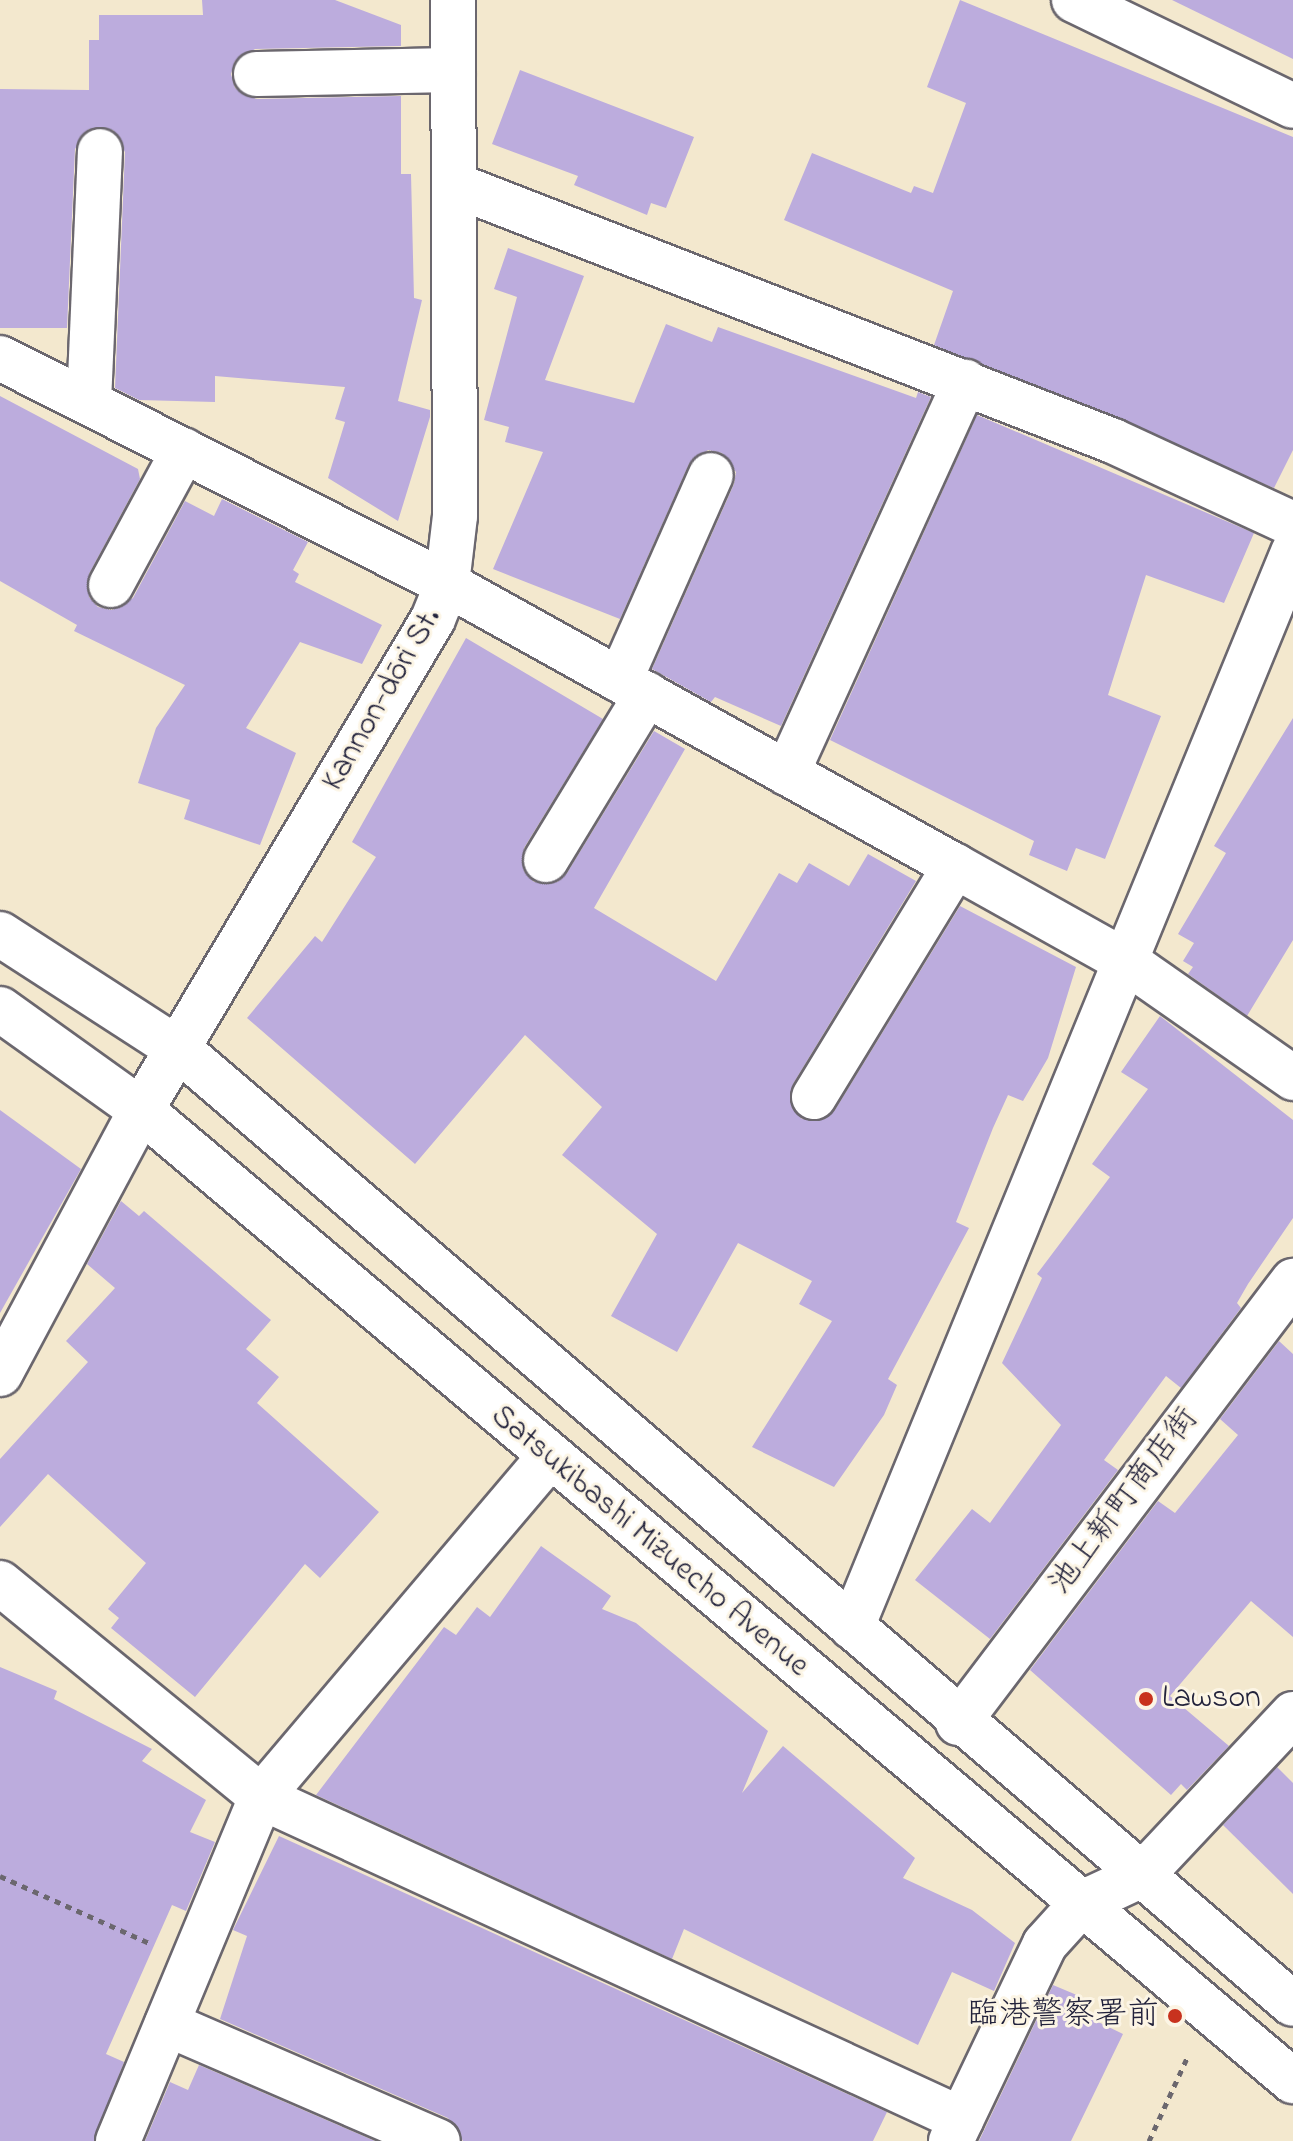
<!DOCTYPE html>
<meta charset="utf-8">
<style>
body{margin:0}
#map{position:relative;width:1293px;height:2141px;overflow:hidden;background:#f3e8ce;font-family:"Indie Flower","Klee One",sans-serif}
div>[style]{position:absolute}
.building>*{inset:0;background:#bcacdd}
.path>*{height:5px;margin-top:-2.5px;transform-origin:0;background:repeating-linear-gradient(90deg,#6b676e 0 6px,transparent 0 12px)}
.roads{filter:drop-shadow(2px 0 #6b676e) drop-shadow(-2px 0 #6b676e) drop-shadow(0 2px #6b676e) drop-shadow(0 -2px #6b676e)}
.minor>*{height:44px;margin:-22px;padding:0 22px;transform-origin:22px;border-radius:22px;background:#fff}
.dots>*{width:22px;height:22px;translate:-50% -50%;box-sizing:border-box;border:4px solid #fcf5e5;border-radius:50%}
span{translate:-50% -50%;white-space:nowrap;text-align:center;line-height:1.15;-webkit-text-stroke:6px #fcf5e5;paint-order:stroke}
.street-label{font-size:32px;color:#22223b}
.poi-label{font-size:32px;color:#22223b}
.left{translate:0 -50%;text-align:left}
.right{translate:-100% -50%;text-align:right}
</style>
<div id="map">
<div class="building">
<div style="clip-path:polygon(202px 0,335px 0,401px 25px,401px 46px,255px 49px,235px 61px,231px 74px,235px 88px,256px 99px,401px 96px,401px 174px,411px 174px,414px 298px,422px 300px,398px 401px,430px 410px,430px 417px,398px 521px,328px 478px,345px 422px,335px 419px,345px 387px,215px 376px,215px 402px,139px 400px,115px 388px,125px 152px,113px 130px,89px 129px,75px 149px,67px 328px,0 328px,0 89px,89px 90px,89px 40px,99px 40px,99px 15px,203px 15px)"></div>
<div style="clip-path:polygon(960px 0,1293px 137px,1293px 450px,1274px 488px,934px 345px,953px 291px,784px 220px,812px 153px,911px 193px,914px 186px,933px 193px,966px 103px,927px 87px)"></div>
<div style="clip-path:polygon(1172px 0,1293px 0,1293px 59px)"></div>
<div style="clip-path:polygon(520px 70px,694px 137px,666px 208px,651px 203px,647px 215px,574px 185px,578px 176px,492px 144px)"></div>
<div style="clip-path:polygon(508px 248px,584px 276px,545px 380px,634px 403px,666px 324px,712px 342px,718px 327px,916px 398px,918px 392px,931px 397px,781px 726px,715px 697px,711px 702px,652px 669px,734px 484px,736px 472px,722px 453px,708px 450px,689px 464px,620px 619px,493px 569px,543px 452px,505px 442px,509px 427px,484px 420px,517px 297px,494px 289px)"></div>
<div style="clip-path:polygon(0 396px,138px 469px,140px 479px,89px 574px,89px 597px,98px 607px,112px 610px,133px 598px,185px 501px,214px 516px,222px 499px,308px 542px,293px 570px,299px 574px,295px 582px,382px 625px,362px 664px,300px 642px,246px 728px,296px 753px,260px 845px,184px 819px,190px 800px,138px 783px,156px 728px,185px 685px,74px 631px,77px 625px,0 581px)"></div>
<div style="clip-path:polygon(977px 415px,1254px 533px,1224px 603px,1146px 575px,1108px 695px,1161px 716px,1105px 859px,1076px 848px,1067px 871px,1029px 855px,1034px 841px,830px 740px)"></div>
<div style="clip-path:polygon(466px 638px,603px 719px,524px 848px,524px 871px,534px 882px,557px 882px,567px 873px,654px 731px,685px 749px,594px 908px,716px 981px,779px 873px,797px 883px,809px 863px,849px 886px,868px 854px,916px 881px,793px 1084px,792px 1108px,802px 1119px,825px 1119px,835px 1110px,960px 906px,1076px 967px,1048px 1058px,1023px 1101px,1008px 1095px,993px 1128px,956px 1222px,969px 1228px,888px 1379px,897px 1385px,884px 1415px,834px 1487px,752px 1447px,832px 1321px,799px 1304px,812px 1281px,738px 1243px,677px 1352px,611px 1316px,657px 1234px,562px 1155px,602px 1107px,525px 1035px,415px 1164px,247px 1018px,315px 936px,322px 942px,376px 857px,352px 842px)"></div>
<div style="clip-path:polygon(1293px 718px,1293px 940px,1247px 1016px,1188px 974px,1193px 967px,1183px 961px,1194px 943px,1178px 934px,1226px 853px,1214px 846px)"></div>
<div style="clip-path:polygon(1160px 1016px,1293px 1120px,1293px 1218px,1248px 1284px,1237px 1303px,1241px 1308px,1181px 1388px,1166px 1376px,1104px 1460px,1118px 1470px,990px 1639px,915px 1580px,972px 1509px,990px 1523px,1061px 1425px,1002px 1363px,1042px 1278px,1037px 1274px,1110px 1177px,1092px 1164px,1148px 1089px,1121px 1072px)"></div>
<div style="clip-path:polygon(0 1110px,81px 1169px,0 1313px)"></div>
<div style="clip-path:polygon(121px 1201px,139px 1216px,144px 1211px,271px 1320px,246px 1349px,279px 1377px,257px 1403px,379px 1512px,320px 1578px,305px 1564px,195px 1697px,111px 1628px,119px 1618px,108px 1609px,146px 1563px,48px 1474px,0 1527px,0 1459px,88px 1362px,66px 1341px,115px 1288px,87px 1264px)"></div>
<div style="clip-path:polygon(1279px 1341px,1293px 1354px,1293px 1637px,1251px 1601px,1170px 1696px,1229px 1746px,1187px 1790px,1181px 1784px,1171px 1795px,1030px 1670px,1158px 1501px,1175px 1513px,1238px 1435px,1220px 1419px)"></div>
<div style="clip-path:polygon(541px 1546px,611px 1596px,602px 1609px,636px 1623px,768px 1731px,742px 1793px,783px 1746px,915px 1858px,903px 1878px,972px 1910px,1015px 1943px,994px 1991px,952px 1972px,918px 2045px,684px 1929px,672px 1959px,316px 1795px,444px 1627px,456px 1635px,477px 1607px,490px 1617px)"></div>
<div style="clip-path:polygon(0 1667px,57px 1691px,54px 1699px,152px 1749px,142px 1761px,206px 1800px,190px 1832px,215px 1842px,186px 1911px,172px 1905px,106px 2054px,124px 2062px,94px 2141px,0 2141px)"></div>
<div style="clip-path:polygon(1277px 1767px,1293px 1783px,1293px 1894px,1223px 1825px)"></div>
<div style="clip-path:polygon(279px 1836px,887px 2112px,873px 2141px,463px 2141px,448px 2118px,220px 2019px,247px 1936px,233px 1930px)"></div>
<div style="clip-path:polygon(1053px 1985px,1091px 2001px,1084px 2015px,1123px 2034px,1071px 2141px,979px 2141px)"></div>
<div style="clip-path:polygon(199px 2065px,375px 2141px,145px 2141px,170px 2082px,188px 2090px)"></div>
</div>
<div class="path">
<div style="left:0;top:1876px;width:163px;rotate:24.2deg"></div>
<div style="left:1149px;top:2141px;width:91px;rotate:-65.4deg"></div>
</div>
<div class="roads">
<div class="minor">
<div style="left:1074px;top:0;width:243px;rotate:25.8deg"></div>
<div style="left:256px;top:74px;width:197px;rotate:-1.2deg"></div>
<div style="left:455px;top:185px;width:706px;rotate:21.26deg"></div>
<div style="left:1113px;top:441px;width:198px;rotate:24.8deg"></div>
<div style="left:0;top:358px;width:501px;rotate:26.82deg"></div>
<div style="left:447px;top:584px;width:581px;rotate:29.04deg"></div>
<div style="left:955px;top:866px;width:197px;rotate:29.2deg"></div>
<div style="left:1127px;top:962px;width:203px;rotate:34.9deg"></div>
<div style="left:89px;top:402px;width:251px;rotate:-87.5deg"></div>
<div style="left:111px;top:585px;width:153px;rotate:-61.6deg"></div>
<div style="left:620px;top:680px;width:224px;rotate:-66.1deg"></div>
<div style="left:787px;top:773px;width:430px;rotate:-65.5deg"></div>
<div style="left:546px;top:860px;width:194px;rotate:-58.7deg"></div>
<div style="left:0;top:934px;width:216px;rotate:32.9deg"></div>
<div style="left:181px;top:1051px;width:1464px;rotate:40.6deg"></div>
<div style="left:0;top:1009px;width:173px;rotate:35.6deg"></div>
<div style="left:141px;top:1110px;width:1507px;rotate:40.13deg"></div>
<div style="left:814px;top:1097px;width:271px;rotate:-58.6deg"></div>
<div style="left:0;top:1374px;width:299px;rotate:-61.9deg"></div>
<div style="left:141px;top:1110px;width:571px;rotate:-59.26deg"></div>
<div style="left:433px;top:619px;width:38px;rotate:-68deg"></div>
<div style="left:447px;top:584px;width:68px;rotate:-83.3deg"></div>
<div style="left:455px;top:516px;width:516px;rotate:-90.22deg"></div>
<div style="left:0;top:1583px;width:338px;rotate:39.3deg"></div>
<div style="left:261px;top:1797px;width:771px;rotate:24.7deg"></div>
<div style="left:852px;top:1627px;width:1162px;rotate:-67.69deg"></div>
<div style="left:958px;top:1723px;width:555px;rotate:-52.84deg"></div>
<div style="left:167px;top:2024px;width:295px;rotate:23.4deg"></div>
<div style="left:118px;top:2141px;width:373px;rotate:-67.4deg"></div>
<div style="left:261px;top:1797px;width:446px;rotate:-49.7deg"></div>
<div style="left:951px;top:2141px;width:218px;rotate:-64.5deg"></div>
<div style="left:1045px;top:1944px;width:55px;rotate:-47.9deg"></div>
<div style="left:1082px;top:1903px;width:66px;rotate:-25deg"></div>
<div style="left:1142px;top:1875px;width:221px;rotate:-46.8deg"></div>
</div>
</div>
<div class="dots">
<div style="left:1146px;top:1699px;background:#c8321e"></div>
<div style="left:1175px;top:2016px;background:#c8321e"></div>
</div>
<div class="street-label">
<span style="left:383px;top:700px;rotate:-60deg">Kannon-dōri St.</span>
<span style="left:1125px;top:1502px;rotate:-53deg">池上新町商店街</span>
<span style="left:649px;top:1542px;rotate:40deg">Satsukibashi Mizuecho Avenue</span>
</div>
<div class="poi-label">
<span class="left" style="left:1162px;top:1699px">Lawson</span>
<span class="right" style="left:1159px;top:2016px">臨港警察署前</span>
</div>
</div>
